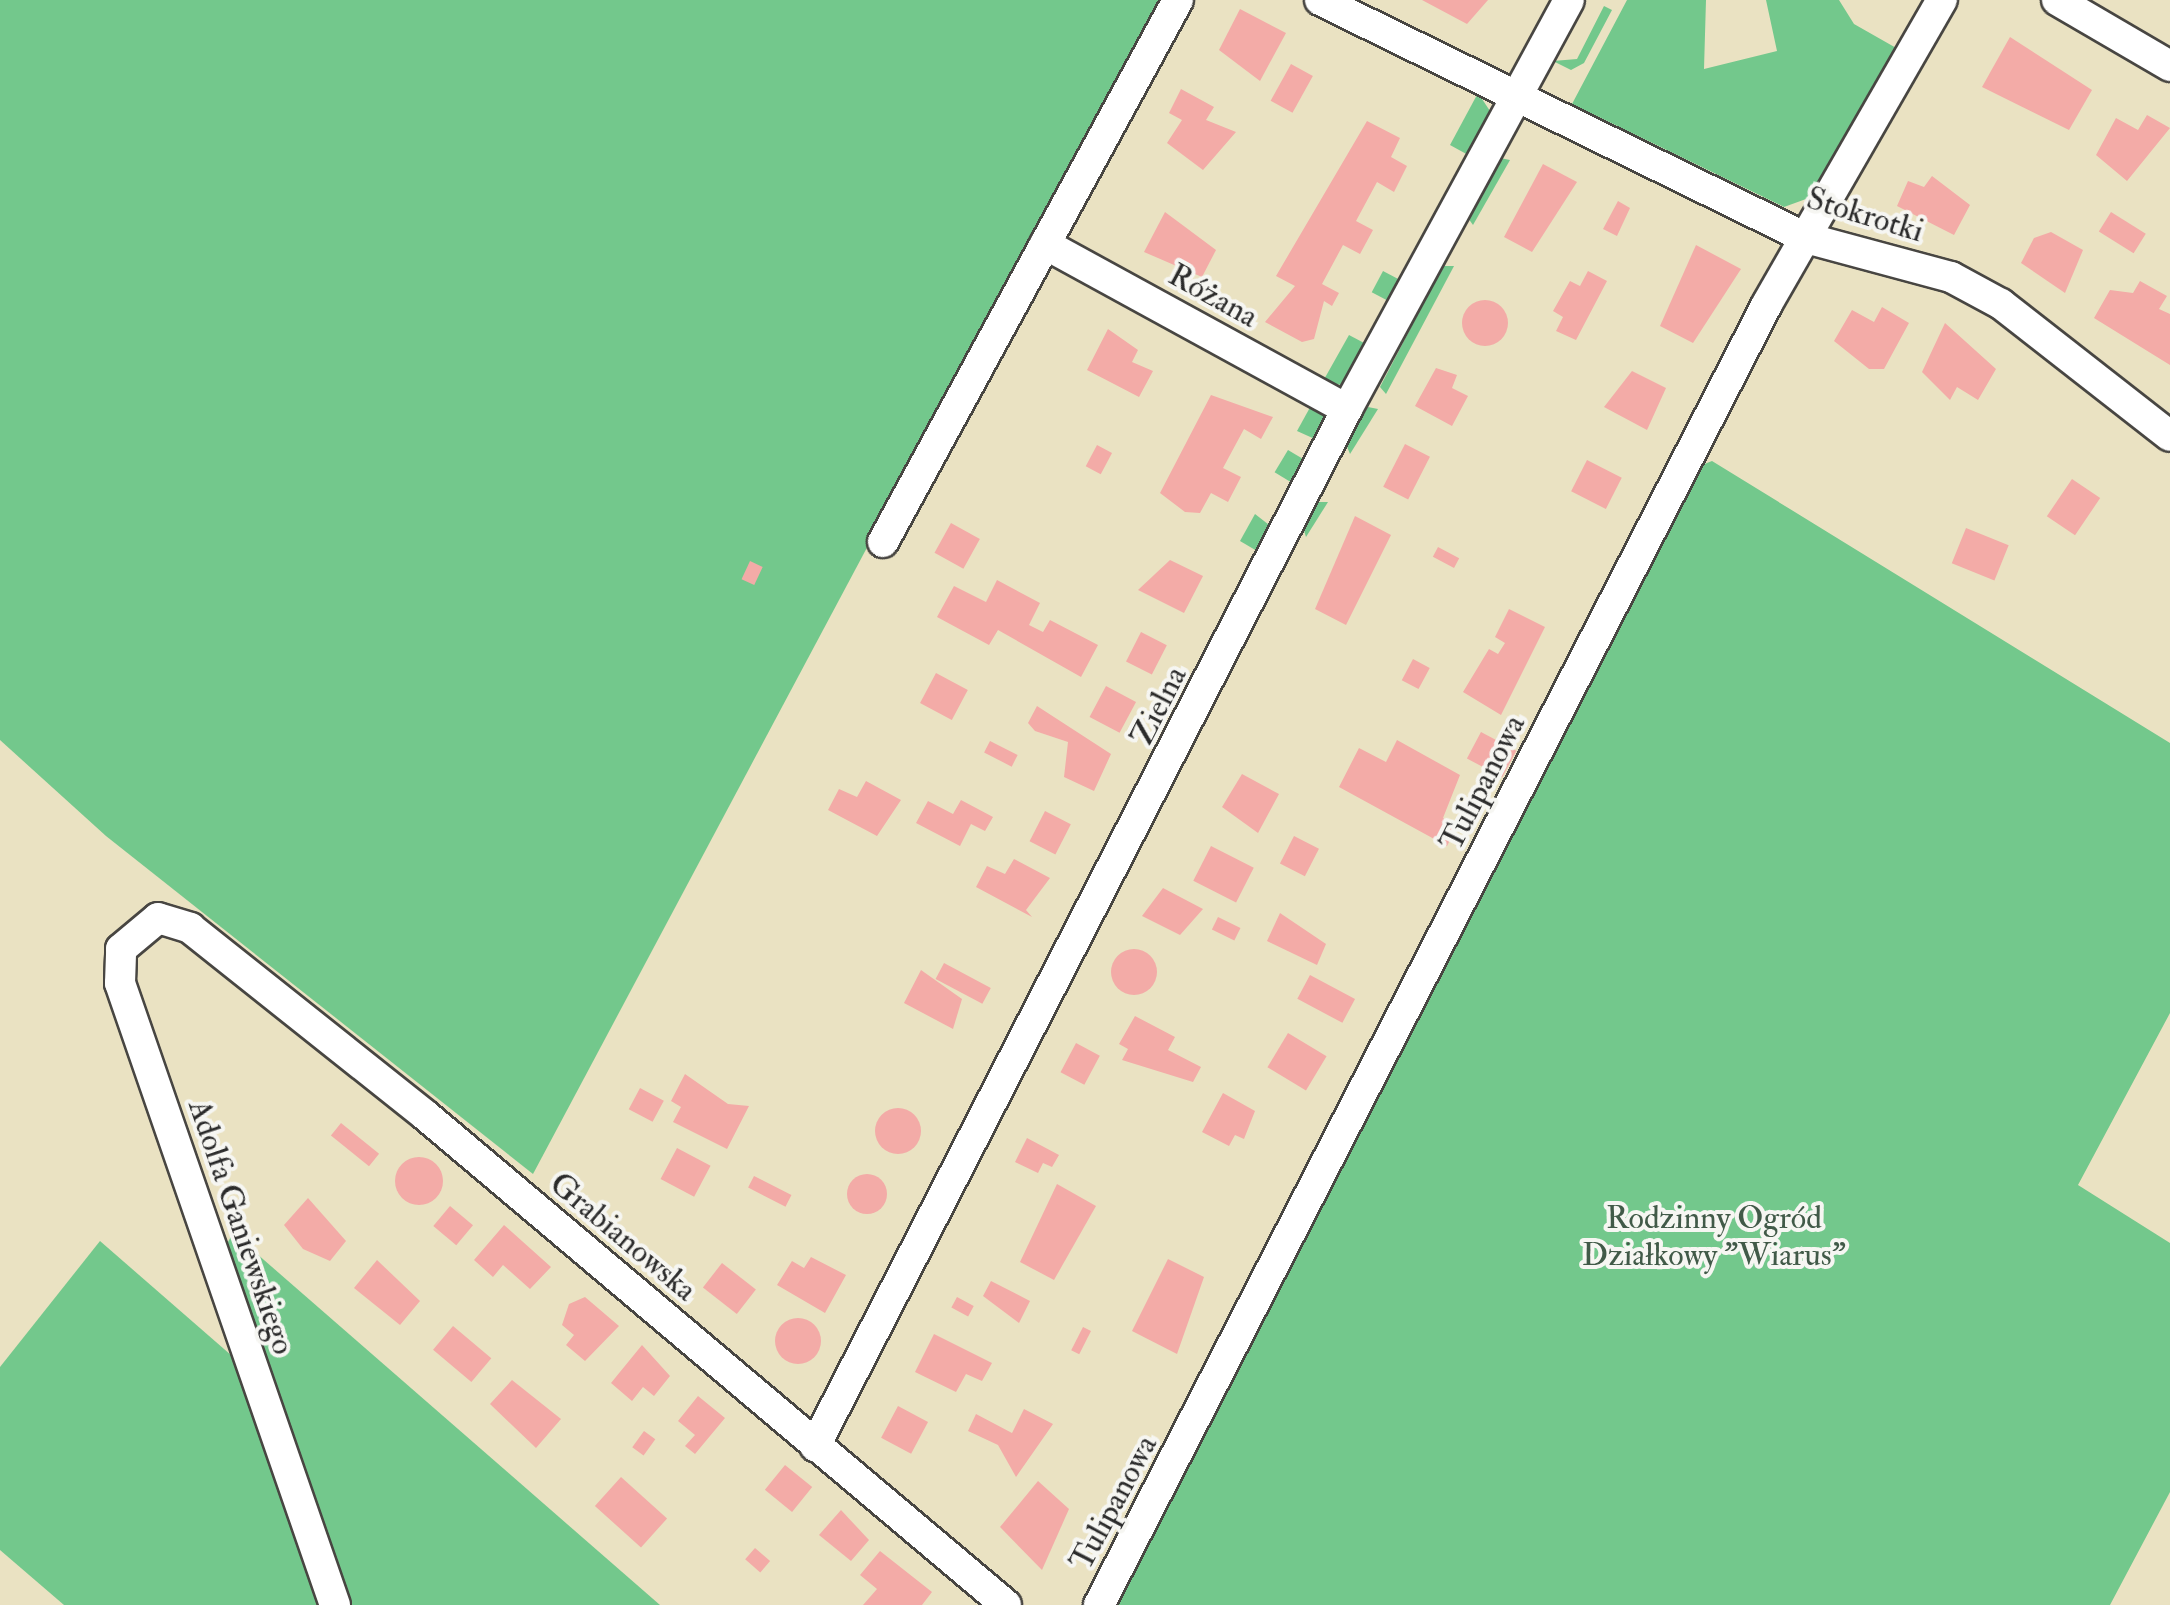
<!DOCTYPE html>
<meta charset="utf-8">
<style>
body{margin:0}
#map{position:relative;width:2170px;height:1605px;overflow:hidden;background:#eae2c2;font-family:"IM FELL Double Pica",serif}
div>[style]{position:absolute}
.green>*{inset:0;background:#73c88c;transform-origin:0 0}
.building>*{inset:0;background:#f3aba7;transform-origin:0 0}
.round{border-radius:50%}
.roads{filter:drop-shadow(2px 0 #484642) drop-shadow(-2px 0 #484642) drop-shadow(0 2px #484642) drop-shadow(0 -2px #484642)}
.minor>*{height:30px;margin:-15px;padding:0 15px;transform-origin:15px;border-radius:15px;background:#fff}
span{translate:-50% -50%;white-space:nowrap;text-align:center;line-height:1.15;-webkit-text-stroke:8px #f6f6f2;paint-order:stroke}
.street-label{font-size:32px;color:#2b2b2b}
.park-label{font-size:32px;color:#415a48}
</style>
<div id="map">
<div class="green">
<div style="clip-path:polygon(0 0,1159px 0,533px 1174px,106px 836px,0 740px)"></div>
<div style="clip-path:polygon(1627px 0,1706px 0,1704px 69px,1777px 51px,1766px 0,1839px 0,1854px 24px,1905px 53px,1817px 195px,1784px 207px,1572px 104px)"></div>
<div style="clip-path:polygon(1604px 6px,1612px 10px,1584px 63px,1571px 70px,1553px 61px,1577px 59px)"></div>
<div style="clip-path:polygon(1478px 93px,1492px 114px,1470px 156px,1450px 145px)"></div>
<div style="clip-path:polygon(1500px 158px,1510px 160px,1473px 225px,1468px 218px)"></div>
<div style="clip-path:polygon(1443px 266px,1454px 266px,1386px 394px,1380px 387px)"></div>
<div style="left:1383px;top:271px;width:21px;height:24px;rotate:28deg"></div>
<div style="clip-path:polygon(1349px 335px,1366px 344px,1344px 385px,1322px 383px)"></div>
<div style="clip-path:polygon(1313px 402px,1327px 420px,1317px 440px,1297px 431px)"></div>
<div style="clip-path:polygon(1368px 407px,1378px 409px,1350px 454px,1346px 444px)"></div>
<div style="left:1288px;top:450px;width:23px;height:26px;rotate:31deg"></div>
<div style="clip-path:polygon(1712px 461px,2170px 743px,2170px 1013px,2078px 1185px,2170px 1243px,2170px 1492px,2110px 1605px,1105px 1605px,1697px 467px)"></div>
<div style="clip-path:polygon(1317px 502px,1328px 502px,1306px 537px,1303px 527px)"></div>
<div style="clip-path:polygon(1255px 514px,1273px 528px,1257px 551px,1240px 541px)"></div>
<div style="clip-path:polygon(233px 1233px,660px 1605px,343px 1605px,219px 1258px)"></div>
<div style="clip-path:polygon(100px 1241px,247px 1369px,330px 1605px,64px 1605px,0 1550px,0 1367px)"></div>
</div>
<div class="building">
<div style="clip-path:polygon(1422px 0,1488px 0,1467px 24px)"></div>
<div style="clip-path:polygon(1240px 9px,1286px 33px,1260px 81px,1219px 50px)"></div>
<div style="clip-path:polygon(2010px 37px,2092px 90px,2069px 130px,1982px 87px)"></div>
<div style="left:1291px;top:64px;width:25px;height:42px;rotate:29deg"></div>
<div style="clip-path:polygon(1181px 89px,1214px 107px,1206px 120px,1236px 132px,1203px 170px,1167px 143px,1182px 120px,1169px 113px)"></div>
<div style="clip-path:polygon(2147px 115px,2170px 128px,2127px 181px,2096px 155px,2116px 118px,2138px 130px)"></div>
<div style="clip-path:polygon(1367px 121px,1400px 138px,1391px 157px,1407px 166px,1394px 192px,1377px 182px,1356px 221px,1373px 230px,1360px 254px,1343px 245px,1322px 284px,1339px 293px,1332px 306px,1324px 301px,1314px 339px,1302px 342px,1265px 322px,1295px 286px,1276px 276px)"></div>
<div style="clip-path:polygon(1543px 164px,1577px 182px,1532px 252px,1504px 237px)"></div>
<div style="clip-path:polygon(1932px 176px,1970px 205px,1954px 235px,1897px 206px,1908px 181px,1924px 187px)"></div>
<div style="clip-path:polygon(1618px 201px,1630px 208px,1617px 236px,1603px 229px)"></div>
<div style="clip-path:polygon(1165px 212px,1216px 250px,1202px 277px,1144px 252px)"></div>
<div style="left:2111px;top:212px;width:41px;height:23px;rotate:32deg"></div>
<div style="clip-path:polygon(2051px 232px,2083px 250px,2065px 293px,2021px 263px,2034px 238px)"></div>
<div style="clip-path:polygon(1696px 245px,1741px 269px,1693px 343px,1660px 326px)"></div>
<div style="clip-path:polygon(1588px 271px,1607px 281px,1576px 340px,1556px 331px,1563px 317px,1553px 311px,1570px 281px,1580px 286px)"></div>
<div style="clip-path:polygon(2140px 281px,2167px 296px,2159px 309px,2170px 314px,2170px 365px,2094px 318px,2110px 290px,2133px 293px)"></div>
<div class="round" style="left:1462px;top:300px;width:46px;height:46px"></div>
<div style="clip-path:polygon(1882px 307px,1909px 323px,1884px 369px,1869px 369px,1834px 341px,1852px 310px,1874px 322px)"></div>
<div style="clip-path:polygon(1945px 323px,1996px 369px,1978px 400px,1957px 387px,1950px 400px,1922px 372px)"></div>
<div style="clip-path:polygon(1108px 329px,1138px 350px,1132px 362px,1153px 371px,1139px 397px,1087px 370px)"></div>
<div style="clip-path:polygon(1436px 368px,1457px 375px,1452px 388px,1468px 396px,1452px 426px,1415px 406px)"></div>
<div style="clip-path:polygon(1632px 371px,1666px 388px,1647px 430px,1604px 407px)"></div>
<div style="clip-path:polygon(1211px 395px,1273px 417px,1261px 439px,1244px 429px,1223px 468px,1241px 477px,1228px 502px,1211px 493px,1200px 513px,1185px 512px,1160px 493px)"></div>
<div style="left:1405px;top:444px;width:28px;height:48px;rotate:27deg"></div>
<div style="left:1097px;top:445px;width:17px;height:24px;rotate:28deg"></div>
<div style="left:1587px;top:460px;width:39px;height:35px;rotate:27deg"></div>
<div style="left:2072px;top:479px;width:34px;height:45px;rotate:34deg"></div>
<div style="clip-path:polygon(1355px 516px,1391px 535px,1346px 625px,1315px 609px)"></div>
<div style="left:951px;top:523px;width:33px;height:34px;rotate:29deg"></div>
<div style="left:1966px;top:528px;width:46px;height:38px;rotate:22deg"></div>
<div style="left:1438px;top:547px;width:24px;height:11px;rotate:28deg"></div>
<div style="clip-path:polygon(1170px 560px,1203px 576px,1184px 613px,1138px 590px)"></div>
<div style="left:750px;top:561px;width:14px;height:20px;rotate:25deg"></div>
<div style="clip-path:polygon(997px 580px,1040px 603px,1029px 625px,1043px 632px,1050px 620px,1098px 645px,1081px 677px,998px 630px,989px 645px,937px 617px,954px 586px,986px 602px)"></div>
<div style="clip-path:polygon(1509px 609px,1545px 627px,1501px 715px,1463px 692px,1489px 649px,1498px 654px,1505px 643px,1495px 637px)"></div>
<div style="left:1141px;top:632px;width:29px;height:33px;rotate:27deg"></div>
<div style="left:1413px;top:659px;width:19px;height:24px;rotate:28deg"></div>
<div style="left:936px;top:673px;width:36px;height:34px;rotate:28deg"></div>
<div style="left:1106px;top:686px;width:34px;height:35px;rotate:28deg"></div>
<div style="clip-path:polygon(1037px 706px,1111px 754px,1094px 791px,1064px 777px,1068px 742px,1035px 731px,1028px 723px)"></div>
<div style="left:1481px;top:732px;width:40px;height:30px;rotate:28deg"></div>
<div style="clip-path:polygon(1397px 740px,1460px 775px,1443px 818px,1457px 826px,1447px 846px,1339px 787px,1359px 748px,1386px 762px)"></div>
<div style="left:990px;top:741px;width:31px;height:13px;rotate:27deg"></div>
<div style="clip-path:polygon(1242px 774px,1279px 794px,1258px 833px,1222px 807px)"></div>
<div style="clip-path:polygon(866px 781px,901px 800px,877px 836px,828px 810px,839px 789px,857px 797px)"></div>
<div style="clip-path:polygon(961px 800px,993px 817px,985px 831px,971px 824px,960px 846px,916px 823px,928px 801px,953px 814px)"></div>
<div style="left:1045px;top:811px;width:29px;height:34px;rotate:27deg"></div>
<div style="left:1294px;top:836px;width:28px;height:31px;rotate:27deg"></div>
<div style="left:1211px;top:846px;width:48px;height:39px;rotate:27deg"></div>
<div style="clip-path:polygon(1014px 859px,1050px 878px,1026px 910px,1032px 917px,976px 887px,987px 866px,1005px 874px)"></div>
<div style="clip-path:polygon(1163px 888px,1203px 909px,1180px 935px,1142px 916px)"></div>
<div style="clip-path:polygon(1280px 913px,1326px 944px,1317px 965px,1267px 941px)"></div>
<div style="left:1218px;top:917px;width:25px;height:14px;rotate:26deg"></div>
<div class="round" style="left:1111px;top:949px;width:46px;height:46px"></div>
<div style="left:944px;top:963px;width:53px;height:18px;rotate:28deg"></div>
<div style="clip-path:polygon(921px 970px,962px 999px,953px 1029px,904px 1003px)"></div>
<div style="left:1310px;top:975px;width:51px;height:27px;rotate:28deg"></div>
<div style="clip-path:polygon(1135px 1016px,1175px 1037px,1168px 1050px,1201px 1067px,1193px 1082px,1122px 1060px,1128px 1049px,1119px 1044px)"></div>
<div style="left:1288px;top:1033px;width:45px;height:40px;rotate:31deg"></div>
<div style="left:1076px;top:1043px;width:27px;height:33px;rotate:28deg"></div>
<div style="clip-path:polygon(685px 1074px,728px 1104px,749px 1106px,727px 1149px,673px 1122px,681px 1107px,671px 1101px)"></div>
<div style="left:640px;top:1088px;width:27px;height:24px;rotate:28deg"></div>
<div style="clip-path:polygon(1223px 1093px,1255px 1111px,1244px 1139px,1235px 1135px,1229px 1146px,1202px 1132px)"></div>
<div class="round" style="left:875px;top:1108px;width:46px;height:46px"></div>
<div style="left:341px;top:1123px;width:49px;height:16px;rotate:39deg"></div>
<div style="clip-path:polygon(1027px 1138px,1059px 1155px,1052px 1167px,1043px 1163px,1038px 1173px,1015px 1162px)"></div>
<div style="left:677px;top:1148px;width:38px;height:35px;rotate:28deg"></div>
<div class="round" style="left:395px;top:1157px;width:48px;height:48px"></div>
<div class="round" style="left:847px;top:1174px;width:40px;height:40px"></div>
<div style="left:754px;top:1176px;width:42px;height:13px;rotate:27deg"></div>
<div style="clip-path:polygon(1057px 1184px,1096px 1206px,1054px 1280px,1020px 1262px)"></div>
<div style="clip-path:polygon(308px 1198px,346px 1241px,330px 1261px,303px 1249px,284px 1225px)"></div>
<div style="left:450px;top:1206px;width:30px;height:26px;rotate:40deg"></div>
<div style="clip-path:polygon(504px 1225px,551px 1267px,530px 1289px,503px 1265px,493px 1277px,474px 1260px)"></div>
<div style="clip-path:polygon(811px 1257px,846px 1275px,825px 1313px,777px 1285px,792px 1261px,804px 1268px)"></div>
<div style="clip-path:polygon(1168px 1259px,1204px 1277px,1177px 1354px,1132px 1331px)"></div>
<div style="clip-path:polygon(377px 1260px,420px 1301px,400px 1325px,354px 1288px)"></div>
<div style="left:722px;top:1263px;width:43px;height:31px;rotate:38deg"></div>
<div style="clip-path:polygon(991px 1281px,1030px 1301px,1019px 1323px,983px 1296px)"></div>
<div style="clip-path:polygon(585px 1297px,619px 1326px,585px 1361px,566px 1345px,574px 1335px,562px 1325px,569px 1304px)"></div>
<div style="left:957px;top:1297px;width:19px;height:12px;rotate:28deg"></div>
<div class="round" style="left:775px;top:1318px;width:46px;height:46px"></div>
<div style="left:453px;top:1326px;width:50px;height:31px;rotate:40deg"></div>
<div style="left:1083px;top:1327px;width:9px;height:26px;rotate:27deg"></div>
<div style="clip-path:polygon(934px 1334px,992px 1363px,982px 1381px,966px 1374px,956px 1392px,915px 1372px)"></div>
<div style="clip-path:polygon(642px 1345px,670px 1376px,654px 1396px,643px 1387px,632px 1401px,611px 1383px)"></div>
<div style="clip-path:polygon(512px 1380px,561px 1419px,536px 1448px,490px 1404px)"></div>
<div style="clip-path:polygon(698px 1396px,725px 1418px,695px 1454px,685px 1446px,695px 1435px,678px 1421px)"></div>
<div style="left:898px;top:1406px;width:34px;height:36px;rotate:28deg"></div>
<div style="clip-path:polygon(1024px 1409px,1053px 1424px,1016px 1477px,998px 1445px,968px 1431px,976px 1414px,1012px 1433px)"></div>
<div style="left:644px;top:1431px;width:14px;height:20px;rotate:36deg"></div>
<div style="left:785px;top:1465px;width:35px;height:32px;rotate:39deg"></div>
<div style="left:621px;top:1477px;width:62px;height:39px;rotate:42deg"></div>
<div style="clip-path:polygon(1038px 1481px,1069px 1509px,1042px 1570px,1000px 1527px)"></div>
<div style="clip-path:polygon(841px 1510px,869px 1540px,851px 1561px,819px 1535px)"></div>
<div style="left:755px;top:1548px;width:20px;height:15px;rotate:41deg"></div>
<div style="clip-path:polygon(880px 1551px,932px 1592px,922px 1605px,863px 1605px,877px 1589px,860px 1575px)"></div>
</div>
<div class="roads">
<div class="minor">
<div style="left:1320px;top:0;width:541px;rotate:26.09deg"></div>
<div style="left:1806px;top:238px;width:150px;rotate:15.1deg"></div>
<div style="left:1951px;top:277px;width:57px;rotate:28.4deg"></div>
<div style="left:2001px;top:304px;width:214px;rotate:38deg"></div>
<div style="left:2057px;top:0;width:131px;rotate:30.3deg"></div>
<div style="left:1045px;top:244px;width:344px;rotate:28.7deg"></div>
<div style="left:883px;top:542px;width:617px;rotate:-61.44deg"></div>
<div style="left:815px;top:1446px;width:1166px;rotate:-62.84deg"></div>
<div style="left:1347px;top:409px;width:465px;rotate:-61.5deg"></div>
<div style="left:335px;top:1605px;width:658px;rotate:-109.07deg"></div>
<div style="left:120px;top:983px;width:34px;rotate:-88deg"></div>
<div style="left:121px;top:949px;width:48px;rotate:-40deg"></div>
<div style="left:158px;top:918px;width:34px;rotate:17deg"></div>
<div style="left:190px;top:928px;width:300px;rotate:38.5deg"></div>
<div style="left:425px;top:1115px;width:760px;rotate:40.14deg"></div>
<div style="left:1099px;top:1605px;width:1462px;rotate:-62.82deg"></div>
<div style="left:1767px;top:304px;width:351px;rotate:-60.1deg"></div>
</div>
</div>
<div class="street-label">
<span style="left:1865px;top:215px;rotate:17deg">Stokrotki</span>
<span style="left:1213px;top:296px;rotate:29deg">Różana</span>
<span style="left:1159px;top:706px;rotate:-63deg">Zielna</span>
<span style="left:1483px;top:783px;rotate:-63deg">Tulipanowa</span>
<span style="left:241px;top:1227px;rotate:71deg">Adolfa Ganiewskiego</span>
<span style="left:623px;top:1237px;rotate:40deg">Grabianowska</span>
<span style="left:1114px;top:1503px;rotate:-62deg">Tulipanowa</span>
</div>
<div class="park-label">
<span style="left:1714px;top:1237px">Rodzinny Ogród<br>Działkowy "Wiarus"</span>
</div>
</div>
